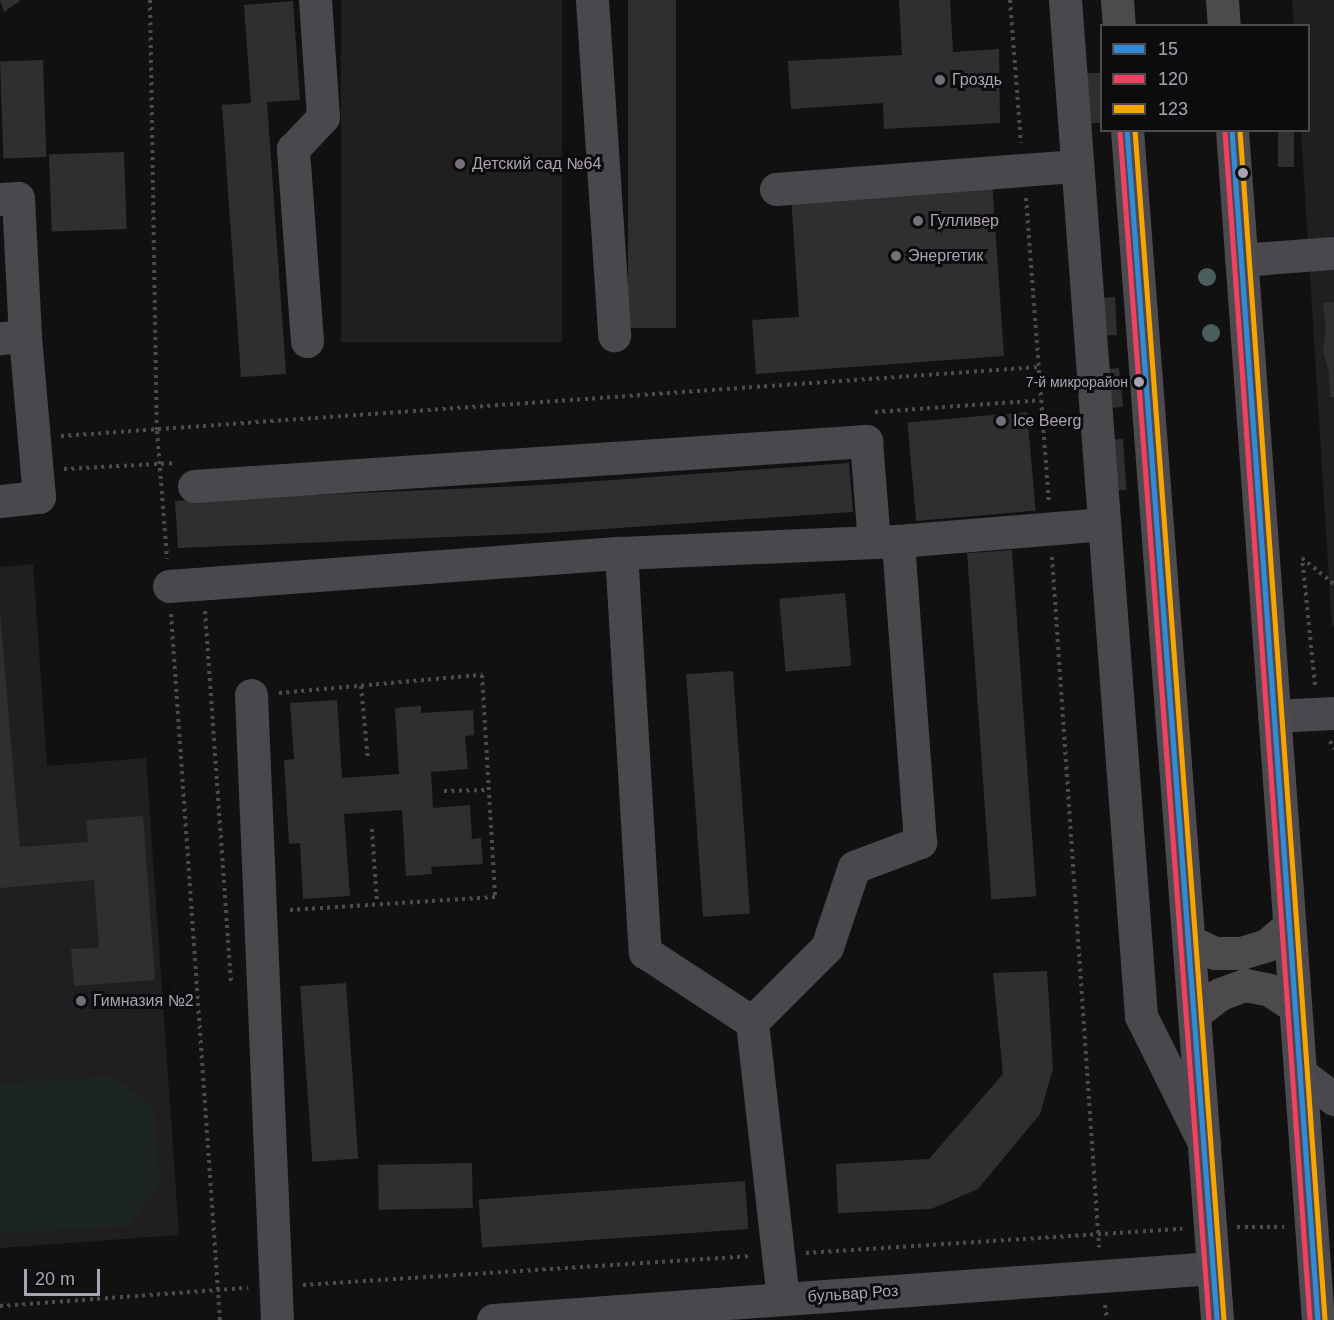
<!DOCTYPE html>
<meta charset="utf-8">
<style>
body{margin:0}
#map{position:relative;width:1334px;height:1320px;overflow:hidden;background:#121112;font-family:Arial,sans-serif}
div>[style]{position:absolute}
.built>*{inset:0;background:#201e20;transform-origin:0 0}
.green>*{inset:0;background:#1d2424}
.building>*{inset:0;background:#302f30;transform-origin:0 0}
.path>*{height:4px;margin-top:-2px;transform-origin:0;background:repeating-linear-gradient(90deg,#4d4a50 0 3px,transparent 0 7.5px)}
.minor>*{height:33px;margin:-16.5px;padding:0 16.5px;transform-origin:16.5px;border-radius:16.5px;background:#4b484d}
.major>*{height:33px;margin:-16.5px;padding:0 16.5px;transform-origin:16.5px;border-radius:16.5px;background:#4d4a4e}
.bus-1>*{height:4.5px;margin:-2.25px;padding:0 2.25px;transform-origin:2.25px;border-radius:2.25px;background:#338bd7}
.bus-2>*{height:4.5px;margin:-2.25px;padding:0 2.25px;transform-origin:2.25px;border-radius:2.25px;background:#f24062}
.bus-3>*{height:4.5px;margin:-2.25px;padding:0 2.25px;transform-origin:2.25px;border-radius:2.25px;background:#f7a600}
.trees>*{width:18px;height:18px;margin:-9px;border-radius:50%;background:#4a5f5d}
.dots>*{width:16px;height:16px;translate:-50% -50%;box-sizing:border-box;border:3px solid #0d0c0d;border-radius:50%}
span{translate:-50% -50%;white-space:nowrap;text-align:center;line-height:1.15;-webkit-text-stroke:6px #0d0c0d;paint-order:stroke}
.bus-label{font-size:14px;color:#aba2b3}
.right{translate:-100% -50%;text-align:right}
.poi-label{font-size:16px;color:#aba2b3}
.left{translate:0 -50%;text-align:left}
.street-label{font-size:16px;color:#aba2b3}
.legend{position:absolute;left:1100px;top:24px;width:210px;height:108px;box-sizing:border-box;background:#0d0c0d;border:2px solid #4c484f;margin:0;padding:8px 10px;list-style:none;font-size:18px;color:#aba2b3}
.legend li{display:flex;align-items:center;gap:12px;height:30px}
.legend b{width:30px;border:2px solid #4c484f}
.scale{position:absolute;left:24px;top:1269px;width:76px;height:27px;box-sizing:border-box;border:3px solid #aba2b3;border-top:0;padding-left:8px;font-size:18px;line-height:21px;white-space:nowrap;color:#aba2b3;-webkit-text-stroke:4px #0d0c0d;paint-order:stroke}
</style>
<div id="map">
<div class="built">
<div style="left:341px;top:0;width:221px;height:342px"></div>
<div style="clip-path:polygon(1292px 0,1334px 0,1334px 627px,1332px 627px,1301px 131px,1308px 130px,1308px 26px,1294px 25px)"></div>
<div style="clip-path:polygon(33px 564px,47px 766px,146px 758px,179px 1235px,0 1248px,0 567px)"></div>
</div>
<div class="green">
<div style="clip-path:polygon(114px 1076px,154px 1108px,160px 1184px,129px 1226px,0 1234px,0 1083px)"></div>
</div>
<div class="building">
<div style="clip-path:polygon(0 0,21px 0,4px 12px)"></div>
<div style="left:628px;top:0;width:48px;height:328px"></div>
<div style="clip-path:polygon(899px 0,950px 0,953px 52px,999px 49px,1000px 123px,884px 129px,883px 103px,791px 109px,788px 61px,902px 55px)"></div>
<div style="clip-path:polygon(293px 1px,300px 100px,267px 102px,286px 374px,241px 377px,222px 105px,251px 103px,244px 5px)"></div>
<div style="left:43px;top:60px;width:97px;height:43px;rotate:88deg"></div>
<div style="left:1102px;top:73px;width:50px;height:17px;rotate:90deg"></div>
<div style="left:1278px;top:130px;width:16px;height:37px"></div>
<div style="left:124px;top:152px;width:77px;height:75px;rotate:88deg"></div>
<div style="clip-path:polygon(992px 180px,1004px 356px,756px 374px,752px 320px,799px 317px,791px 195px)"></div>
<div style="left:1115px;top:297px;width:38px;height:20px;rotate:87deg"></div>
<div style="clip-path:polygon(1334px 302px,1334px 397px,1330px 397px,1329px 373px,1323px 350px,1326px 328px,1323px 303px)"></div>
<div style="left:1119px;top:368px;width:39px;height:22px;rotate:84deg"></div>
<div style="left:1027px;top:412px;width:99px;height:120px;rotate:85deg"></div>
<div style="left:1123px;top:439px;width:51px;height:23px;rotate:86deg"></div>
<div style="clip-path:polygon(849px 463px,853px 512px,546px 533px,178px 548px,175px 501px,542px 485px)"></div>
<div style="left:1012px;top:550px;width:347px;height:45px;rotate:86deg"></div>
<div style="left:845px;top:593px;width:73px;height:66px;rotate:85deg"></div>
<div style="clip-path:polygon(0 612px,20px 847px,88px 842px,86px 820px,143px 816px,155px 980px,74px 986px,71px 949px,99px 948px,94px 880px,0 888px)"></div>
<div style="left:733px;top:671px;width:243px;height:47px;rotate:86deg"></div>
<div style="clip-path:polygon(337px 700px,342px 778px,399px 774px,395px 708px,421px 706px,421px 713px,473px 710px,474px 735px,465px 736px,468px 769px,431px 772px,433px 808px,470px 805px,472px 839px,481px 838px,483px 864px,431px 867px,432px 874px,406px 876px,402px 810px,344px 814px,350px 896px,303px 899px,300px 843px,289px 844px,284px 760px,294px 759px,290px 703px)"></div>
<div style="clip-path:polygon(1047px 971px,1053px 1069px,1040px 1114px,978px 1189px,931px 1209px,838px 1213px,836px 1164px,929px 1159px,1003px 1074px,993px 973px)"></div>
<div style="left:346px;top:983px;width:176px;height:46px;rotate:86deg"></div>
<div style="left:472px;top:1163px;width:45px;height:94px;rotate:89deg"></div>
<div style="left:745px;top:1181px;width:48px;height:267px;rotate:86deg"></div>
</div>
<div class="path">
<div style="left:150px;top:0;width:431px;rotate:89.1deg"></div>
<div style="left:157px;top:431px;width:128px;rotate:85.5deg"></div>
<div style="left:1010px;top:0;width:143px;rotate:85.6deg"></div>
<div style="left:1026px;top:198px;width:305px;rotate:85.7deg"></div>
<div style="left:875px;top:412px;width:166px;rotate:-4.1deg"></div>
<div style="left:61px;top:436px;width:980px;rotate:-4.04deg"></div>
<div style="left:64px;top:469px;width:112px;rotate:-3.1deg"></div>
<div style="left:1052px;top:557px;width:692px;rotate:86.1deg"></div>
<div style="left:205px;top:611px;width:374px;rotate:86deg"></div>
<div style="left:171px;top:614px;width:708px;rotate:86.03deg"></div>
<div style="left:1315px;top:685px;width:128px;rotate:-95.8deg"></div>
<div style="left:1302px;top:558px;width:41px;rotate:39.1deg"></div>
<div style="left:361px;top:686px;width:74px;rotate:84.6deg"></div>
<div style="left:279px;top:693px;width:204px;rotate:-5.1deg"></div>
<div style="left:482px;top:675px;width:222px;rotate:86.6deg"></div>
<div style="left:495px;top:897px;width:206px;rotate:176.4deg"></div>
<div style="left:1330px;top:741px;width:9px;rotate:63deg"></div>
<div style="left:444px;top:791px;width:45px;rotate:-1.3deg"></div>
<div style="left:372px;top:829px;width:75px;rotate:86.2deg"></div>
<div style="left:1237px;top:1227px;width:47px"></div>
<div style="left:806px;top:1253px;width:377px;rotate:-3.7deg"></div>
<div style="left:303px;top:1285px;width:449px;rotate:-3.7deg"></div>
<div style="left:1105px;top:1305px;width:15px;rotate:82deg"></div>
<div style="left:0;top:1306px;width:249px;rotate:-4.2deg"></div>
</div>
<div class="minor">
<div style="left:592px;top:0;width:336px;rotate:86.2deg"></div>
<div style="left:1065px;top:0;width:1019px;rotate:85.72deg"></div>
<div style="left:1141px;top:1016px;width:142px;rotate:63.6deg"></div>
<div style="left:776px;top:189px;width:302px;rotate:-4.4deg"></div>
<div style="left:0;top:199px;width:18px;rotate:-3deg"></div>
<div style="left:18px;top:198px;width:138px;rotate:87.1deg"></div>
<div style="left:25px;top:336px;width:25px;rotate:175deg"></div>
<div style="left:1241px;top:260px;width:90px;rotate:-4.4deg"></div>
<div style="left:307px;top:341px;width:193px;rotate:-94.2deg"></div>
<div style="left:293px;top:149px;width:44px;rotate:-46.8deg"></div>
<div style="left:323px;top:117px;width:117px;rotate:-93.9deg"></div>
<div style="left:194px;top:486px;width:674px;rotate:-3.83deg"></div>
<div style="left:866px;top:441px;width:101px;rotate:85.5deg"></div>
<div style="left:0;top:501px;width:39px;rotate:-6deg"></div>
<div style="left:39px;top:497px;width:162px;rotate:-95deg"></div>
<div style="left:621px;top:553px;width:400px;rotate:86.6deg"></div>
<div style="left:645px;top:952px;width:128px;rotate:33.2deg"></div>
<div style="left:169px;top:586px;width:453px;rotate:-4.2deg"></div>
<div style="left:621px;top:553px;width:277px;rotate:-2.5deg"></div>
<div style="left:898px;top:541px;width:207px;rotate:-4.7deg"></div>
<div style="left:251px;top:695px;width:626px;rotate:87.62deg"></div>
<div style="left:1274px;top:716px;width:60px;rotate:-2.9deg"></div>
<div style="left:1300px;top:1073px;width:43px;rotate:37.4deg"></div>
<div style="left:783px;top:1299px;width:279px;rotate:-96.4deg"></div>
<div style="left:752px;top:1022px;width:106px;rotate:-45deg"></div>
<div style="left:827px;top:947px;width:84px;rotate:-71.4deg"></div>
<div style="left:854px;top:867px;width:71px;rotate:-20.7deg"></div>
<div style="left:920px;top:842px;width:302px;rotate:-94.2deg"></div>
<div style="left:493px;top:1320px;width:722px;rotate:-4.13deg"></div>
</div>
<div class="major">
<div style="left:1117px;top:0;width:26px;rotate:86deg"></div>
<div style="left:1222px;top:0;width:26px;rotate:86deg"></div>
<div style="left:1127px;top:130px;width:1193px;rotate:85.67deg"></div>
<div style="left:1232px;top:130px;width:1193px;rotate:85.87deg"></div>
<div style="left:1191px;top:942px;width:26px;rotate:25deg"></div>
<div style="left:1215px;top:953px;width:26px"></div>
<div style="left:1241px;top:953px;width:27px;rotate:-17deg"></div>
<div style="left:1267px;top:945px;width:29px;rotate:-41deg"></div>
<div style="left:1195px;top:1013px;width:31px;rotate:-37deg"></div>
<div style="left:1220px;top:994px;width:27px;rotate:-20deg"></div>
<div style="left:1245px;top:985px;width:25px;rotate:11deg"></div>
<div style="left:1270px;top:990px;width:29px;rotate:34deg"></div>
</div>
<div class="bus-1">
<div style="left:1127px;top:130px;width:1193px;rotate:85.67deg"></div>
<div style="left:1232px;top:130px;width:1193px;rotate:85.87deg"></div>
</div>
<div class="bus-2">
<div style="left:1120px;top:131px;width:1192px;rotate:85.72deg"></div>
<div style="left:1225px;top:131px;width:1192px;rotate:85.91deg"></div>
</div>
<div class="bus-3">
<div style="left:1135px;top:130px;width:1192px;rotate:85.72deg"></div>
<div style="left:1240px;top:130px;width:1192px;rotate:85.91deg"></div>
</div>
<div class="trees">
<div style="left:1207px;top:277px"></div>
<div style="left:1211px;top:333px"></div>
</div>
<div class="dots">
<div style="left:940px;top:80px;background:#756f7b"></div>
<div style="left:460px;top:164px;background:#756f7b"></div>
<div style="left:1243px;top:173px;background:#aba2b3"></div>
<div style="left:918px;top:221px;background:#756f7b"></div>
<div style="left:896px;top:256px;background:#756f7b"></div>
<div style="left:1139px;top:382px;background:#aba2b3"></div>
<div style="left:1001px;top:421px;background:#756f7b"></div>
<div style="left:81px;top:1001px;background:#756f7b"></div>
</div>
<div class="bus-label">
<span class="right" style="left:1128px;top:382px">7-й микрорайон</span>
</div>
<div class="poi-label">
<span class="left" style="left:952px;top:80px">Гроздь</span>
<span class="left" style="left:472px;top:164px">Детский сад №64</span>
<span class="left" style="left:930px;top:221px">Гулливер</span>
<span class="left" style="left:908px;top:256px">Энергетик</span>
<span class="left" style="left:1013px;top:421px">Ice Beerg</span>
<span class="left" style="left:93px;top:1001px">Гимназия №2</span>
</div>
<div class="street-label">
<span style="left:853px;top:1294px;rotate:-4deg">бульвар Роз</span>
</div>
<ul class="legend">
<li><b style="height:8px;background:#338bd7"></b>15</li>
<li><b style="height:8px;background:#f24062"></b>120</li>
<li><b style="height:8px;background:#f7a600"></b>123</li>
</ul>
<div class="scale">20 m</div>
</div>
